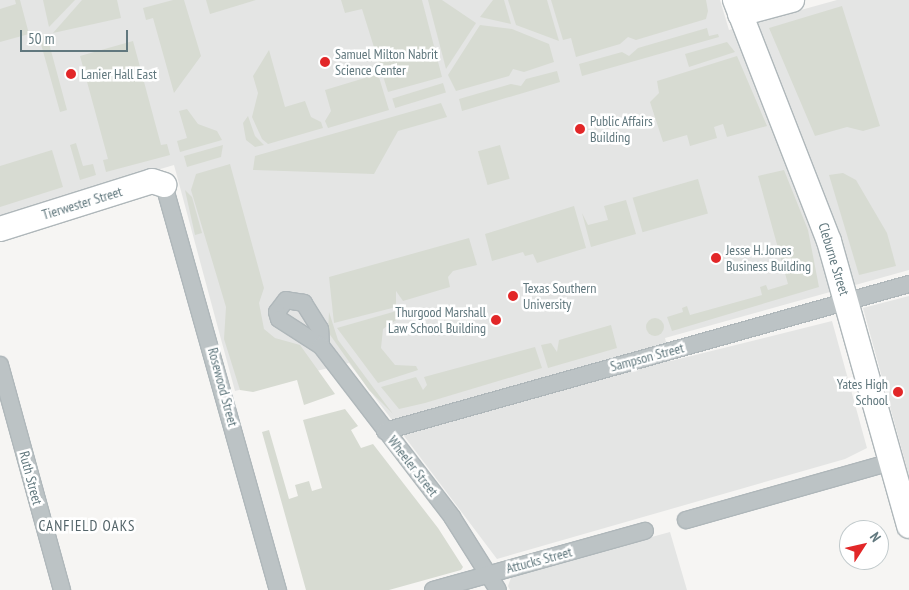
<!DOCTYPE html>
<style>
body{margin:0}
#map{position:relative;width:909px;height:590px;overflow:hidden;background:#f6f5f3;font-family:"PT Sans Narrow",sans-serif}
div>[style]{position:absolute}
.built>*{inset:0;background:#e4e5e4}
.green>*{inset:0;background:#d7dbd2;transform-origin:0 0}
.round{border-radius:50%}
.roads{filter:drop-shadow(1px 0 #afb7ba) drop-shadow(-1px 0 #afb7ba) drop-shadow(0 1px #afb7ba) drop-shadow(0 -1px #afb7ba)}
.street>*{height:16px;margin:-8px;padding:0 8px;transform-origin:8px;border-radius:8px;background:#bcc3c5}
.secondary>*{height:24px;margin:-12px;padding:0 12px;transform-origin:12px;border-radius:12px;background:#fff}
.dots>*{width:14px;height:14px;translate:-50% -50%;box-sizing:border-box;border:2px solid #fff;border-radius:50%}
span{translate:-50% -50%;white-space:nowrap;text-align:center;line-height:1.15;-webkit-text-stroke:5px #fff;paint-order:stroke}
.poi-label{font-size:14px;color:#61787e}
.left{translate:0 -50%;text-align:left}
.right{translate:-100% -50%;text-align:right}
.street-label{font-size:14px;color:#61787e}
.neighbourhood-label{font-size:15px;color:#536469;letter-spacing:1px}
.north{position:absolute;left:839px;top:520px;width:50px;height:50px;box-sizing:border-box;background:#fff;border:1px solid #c0c9cb;border-radius:50%;rotate:55deg;font-size:14px;font-weight:700;line-height:20px;text-align:center;color:#61787e}
.north::after{content:'';display:block;margin:auto;width:18px;height:22px;background:#e22728;clip-path:polygon(50% 0,100% 100%,50% 72%,0 100%)}
.scale{position:absolute;left:20px;top:30px;width:108px;height:22px;box-sizing:border-box;border:2px solid #61787e;border-top:0;padding-left:6px;font-size:15px;line-height:18px;white-space:nowrap;color:#61787e;-webkit-text-stroke:4px #fff;paint-order:stroke}
</style>
<div id="map">
<div class="built">
<div style="clip-path:polygon(0 0,720px 0,729px 30px,837px 0,909px 0,909px 270px,665px 338px,671px 361px,832px 321px,867px 448px,845px 459px,497px 559px,349px 363px,235px 391px,174px 165px,0 216px)"></div>
<div style="clip-path:polygon(909px 296px,909px 476px,863px 308px)"></div>
<div style="clip-path:polygon(670px 532px,687px 590px,510px 590px,508px 586px,512px 575px)"></div>
</div>
<div class="green">
<div style="clip-path:polygon(15px 0,20px 0,29px 34px,0 42px,0 9px,16px 4px)"></div>
<div style="clip-path:polygon(43px 0,75px 0,49px 27px)"></div>
<div style="clip-path:polygon(82px 0,117px 0,121px 18px,53px 33px)"></div>
<div style="clip-path:polygon(173px 0,184px 0,201px 56px,174px 93px,153px 18px,146px 20px,143px 8px)"></div>
<div style="clip-path:polygon(206px 0,256px 0,210px 14px)"></div>
<div style="clip-path:polygon(341px 0,422px 0,442px 77px,388px 92px,362px 9px,345px 13px)"></div>
<div style="clip-path:polygon(428px 0,442px 0,476px 23px,446px 69px)"></div>
<div style="clip-path:polygon(493px 0,504px 0,511px 24px,480px 17px)"></div>
<div style="clip-path:polygon(508px 0,547px 0,559px 41px,516px 25px)"></div>
<div style="clip-path:polygon(551px 0,706px 0,708px 11px,706px 19px,636px 40px,628px 37px,620px 44px,576px 57px,571px 38px,563px 40px)"></div>
<div style="clip-path:polygon(842px 6px,880px 126px,863px 131px,847px 127px,815px 136px,769px 28px)"></div>
<div style="clip-path:polygon(480px 25px,512px 29px,549px 44px,554px 62px,524px 72px,513px 69px,509px 76px,456px 91px,448px 75px)"></div>
<div style="clip-path:polygon(707px 28px,709px 36px,718px 34px,719px 37px,582px 76px,579px 64px,622px 52px,629px 56px,638px 48px)"></div>
<div style="clip-path:polygon(47px 34px,50px 47px,67px 110px,60px 112px,39px 37px)"></div>
<div style="clip-path:polygon(133px 41px,161px 145px,167px 144px,170px 155px,106px 172px,103px 160px,108px 159px,80px 56px)"></div>
<div style="clip-path:polygon(727px 42px,735px 52px,689px 67px,685px 54px)"></div>
<div style="clip-path:polygon(269px 50px,285px 107px,305px 101px,311px 117px,321px 122px,323px 128px,268px 144px,262px 139px,252px 117px,258px 93px,253px 76px)"></div>
<div style="clip-path:polygon(737px 56px,767px 126px,727px 137px,723px 124px,714px 127px,717px 138px,690px 146px,687px 135px,663px 142px,650px 102px,659px 93px,657px 81px)"></div>
<div style="clip-path:polygon(557px 71px,560px 82px,462px 111px,459px 99px,511px 84px,521px 86px,526px 79px)"></div>
<div style="clip-path:polygon(378px 74px,389px 110px,328px 128px,325px 121px,331px 111px,325px 90px)"></div>
<div style="left:443px;top:83px;width:10px;height:53px;rotate:73deg"></div>
<div style="clip-path:polygon(441px 103px,447px 117px,398px 131px,374px 174px,253px 170px,255px 156px)"></div>
<div style="clip-path:polygon(187px 109px,198px 124px,217px 131px,222px 140px,180px 152px,177px 141px,187px 138px,179px 111px)"></div>
<div style="clip-path:polygon(248px 116px,255px 136px,264px 145px,255px 147px,246px 140px,243px 123px)"></div>
<div style="clip-path:polygon(76px 143px,83px 166px,93px 164px,96px 175px,80px 180px,70px 145px)"></div>
<div style="clip-path:polygon(223px 145px,221px 157px,187px 167px,184px 156px)"></div>
<div style="left:500px;top:145px;width:35px;height:23px;rotate:74deg"></div>
<div style="clip-path:polygon(52px 150px,63px 187px,0 207px,0 166px)"></div>
<div style="clip-path:polygon(230px 164px,264px 288px,259px 303px,264px 329px,275px 338px,300px 345px,335px 394px,304px 405px,297px 380px,253px 392px,240px 390px,224px 339px,226px 307px,191px 190px,196px 174px)"></div>
<div style="clip-path:polygon(784px 170px,808px 230px,819px 287px,672px 331px,667px 317px,683px 312px,682px 308px,687px 306px,690px 315px,762px 295px,760px 287px,766px 285px,768px 290px,788px 284px,758px 176px)"></div>
<div style="clip-path:polygon(843px 173px,856px 180px,887px 233px,896px 266px,859px 275px,829px 175px)"></div>
<div style="left:698px;top:179px;width:36px;height:68px;rotate:74deg"></div>
<div style="clip-path:polygon(185px 190px,192px 197px,202px 233px,195px 235px)"></div>
<div style="clip-path:polygon(626px 200px,636px 234px,591px 247px,582px 213px,588px 225px,608px 220px,604px 206px)"></div>
<div style="clip-path:polygon(574px 206px,586px 248px,537px 263px,533px 254px,525px 256px,523px 252px,492px 261px,485px 234px)"></div>
<div style="clip-path:polygon(469px 238px,477px 265px,453px 271px,448px 277px,450px 287px,403px 301px,396px 291px,396px 307px,334px 323px,329px 277px)"></div>
<div style="clip-path:polygon(400px 310px,402px 316px,383px 329px,381px 348px,395px 365px,416px 366px,418px 370px,378px 383px,337px 328px)"></div>
<div style="clip-path:polygon(329px 312px,338px 340px,393px 414px,369px 390px,328px 332px)"></div>
<div class="round" style="left:646px;top:318px;width:18px;height:18px"></div>
<div style="clip-path:polygon(611px 325px,617px 348px,548px 368px,541px 345px,551px 343px,557px 352px,559px 340px)"></div>
<div style="clip-path:polygon(535px 347px,542px 368px,425px 403px,399px 409px,381px 387px,416px 377px,423px 390px,427px 385px,424px 377px)"></div>
<div style="clip-path:polygon(345px 409px,358px 426px,351px 430px,361px 448px,373px 444px,438px 528px,463px 567px,461px 570px,389px 590px,306px 590px,262px 432px,269px 430px,289px 499px,298px 496px,295px 485px,309px 481px,312px 491px,322px 488px,303px 420px)"></div>
</div>
<div class="roads">
<div class="street">
<div style="left:164px;top:185px;width:421px;rotate:74.3deg"></div>
<div style="left:321px;top:346px;width:17px;rotate:-93deg"></div>
<div style="left:320px;top:329px;width:31px;rotate:-122deg"></div>
<div style="left:304px;top:303px;width:18px;rotate:-171deg"></div>
<div style="left:286px;top:300px;width:15px;rotate:127deg"></div>
<div style="left:277px;top:312px;width:7px;rotate:74deg"></div>
<div style="left:279px;top:319px;width:50px;rotate:32.7deg"></div>
<div style="left:321px;top:346px;width:215px;rotate:52.5deg"></div>
<div style="left:452px;top:517px;width:86px;rotate:57.8deg"></div>
<div style="left:0;top:365px;width:233px;rotate:74.6deg"></div>
<div style="left:385px;top:431px;width:544px;rotate:-15.67deg"></div>
<div style="left:686px;top:520px;width:213px;rotate:-15.8deg"></div>
<div style="left:433px;top:590px;width:220px;rotate:-15.6deg"></div>
</div>
<div class="secondary">
<div style="left:735px;top:0;width:259px;rotate:68.7deg"></div>
<div style="left:829px;top:241px;width:296px;rotate:74.3deg"></div>
<div style="left:740px;top:14px;width:54px;rotate:-15.1deg"></div>
<div style="left:0;top:229px;width:159px;rotate:-17.5deg"></div>
<div style="left:152px;top:181px;width:13px;rotate:18deg"></div>
</div>
</div>
<div class="dots">
<div style="left:325px;top:62px;background:#e22728"></div>
<div style="left:71px;top:74px;background:#e22728"></div>
<div style="left:580px;top:129px;background:#e22728"></div>
<div style="left:716px;top:258px;background:#e22728"></div>
<div style="left:513px;top:296px;background:#e22728"></div>
<div style="left:496px;top:320px;background:#e22728"></div>
<div style="left:898px;top:392px;background:#e22728"></div>
</div>
<div class="poi-label">
<span class="left" style="left:335px;top:62px">Samuel Milton Nabrit<br>Science Center</span>
<span class="left" style="left:81px;top:74px">Lanier Hall East</span>
<span class="left" style="left:590px;top:129px">Public Affairs<br>Building</span>
<span class="left" style="left:726px;top:258px">Jesse H. Jones<br>Business Building</span>
<span class="left" style="left:523px;top:296px">Texas Southern<br>University</span>
<span class="right" style="left:486px;top:320px">Thurgood Marshall<br>Law School Building</span>
<span class="right" style="left:888px;top:392px">Yates High<br>School</span>
</div>
<div class="street-label">
<span style="left:82px;top:203px;rotate:-17deg">Tierwester Street</span>
<span style="left:834px;top:259px;rotate:73deg">Cleburne Street</span>
<span style="left:647px;top:357px;rotate:-15deg">Sampson Street</span>
<span style="left:223px;top:387px;rotate:75deg">Rosewood Street</span>
<span style="left:413px;top:466px;rotate:52deg">Wheeler Street</span>
<span style="left:31px;top:478px;rotate:75deg">Ruth Street</span>
<span style="left:539px;top:560px;rotate:-15deg">Attucks Street</span>
</div>
<div class="neighbourhood-label">
<span style="left:87px;top:526px">CANFIELD OAKS</span>
</div>
<div class="north">N</div>
<div class="scale">50 m</div>
</div>
